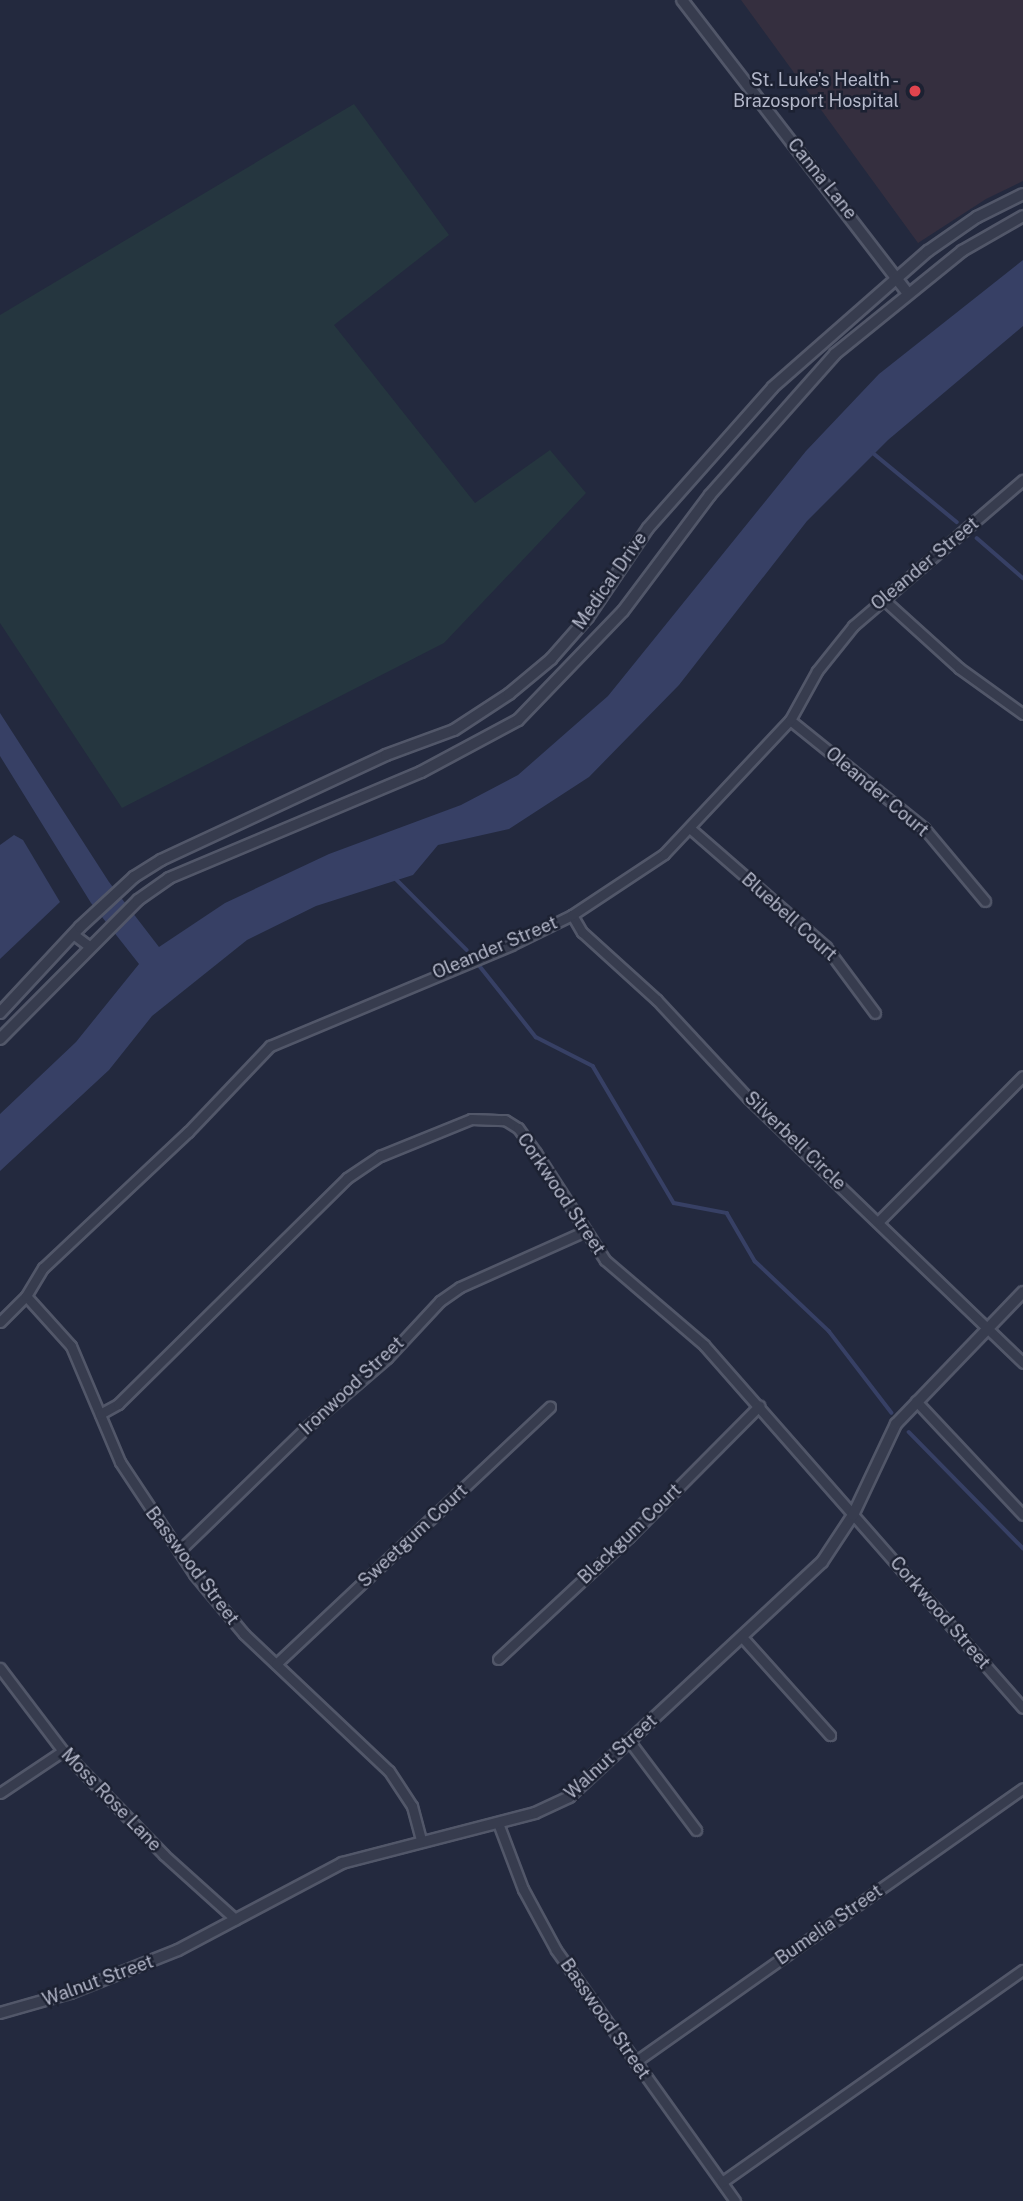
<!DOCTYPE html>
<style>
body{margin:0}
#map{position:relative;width:1023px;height:2201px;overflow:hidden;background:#23293e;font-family:"Public Sans",sans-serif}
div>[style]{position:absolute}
.medical>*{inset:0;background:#352f3f}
.green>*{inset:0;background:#25363f}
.water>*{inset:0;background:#374065}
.stream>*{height:3.5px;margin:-1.75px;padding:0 1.75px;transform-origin:1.75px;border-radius:1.75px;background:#374065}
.roads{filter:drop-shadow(2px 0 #525769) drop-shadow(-2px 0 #525769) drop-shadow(0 2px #525769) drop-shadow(0 -2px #525769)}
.minor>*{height:9px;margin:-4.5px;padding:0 4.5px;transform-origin:4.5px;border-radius:4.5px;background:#373c4e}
.tertiary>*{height:10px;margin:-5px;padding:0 5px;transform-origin:5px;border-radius:5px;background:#373c4e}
.dots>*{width:19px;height:19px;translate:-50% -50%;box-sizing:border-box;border:4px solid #1c2132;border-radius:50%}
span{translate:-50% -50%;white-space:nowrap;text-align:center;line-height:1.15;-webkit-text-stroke:5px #1c2132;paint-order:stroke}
.poi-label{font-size:18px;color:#b3b7c9}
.right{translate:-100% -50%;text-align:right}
.street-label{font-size:18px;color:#b3b7c9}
</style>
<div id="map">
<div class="medical">
<div style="clip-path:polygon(741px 0,1023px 0,1023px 181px,986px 199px,918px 243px)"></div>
</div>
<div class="green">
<div style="clip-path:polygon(354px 104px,449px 235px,334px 325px,475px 503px,550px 450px,586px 493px,444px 643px,122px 808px,0 623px,0 315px)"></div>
</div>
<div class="water">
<div style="clip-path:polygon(1023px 260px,1023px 326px,888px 440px,807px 521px,679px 685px,589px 777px,509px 829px,438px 845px,413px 875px,316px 906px,247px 940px,152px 1016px,109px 1070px,0 1171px,0 1114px,76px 1042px,139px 964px,91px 903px,0 756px,0 713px,109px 882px,159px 947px,225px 903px,329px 854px,461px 805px,518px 775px,608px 696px,806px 451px,879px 374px)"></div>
<div style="clip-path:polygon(14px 835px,23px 840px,60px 902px,0 959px,0 845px)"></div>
</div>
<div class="stream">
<div style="left:872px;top:452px;width:110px;rotate:39.5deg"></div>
<div style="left:977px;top:538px;width:61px;rotate:41deg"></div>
<div style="left:394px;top:877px;width:103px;rotate:45deg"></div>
<div style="left:479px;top:965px;width:92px;rotate:51.6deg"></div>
<div style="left:536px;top:1037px;width:64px;rotate:27deg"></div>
<div style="left:593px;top:1066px;width:159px;rotate:59.4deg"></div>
<div style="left:674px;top:1203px;width:54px;rotate:10.7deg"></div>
<div style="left:727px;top:1213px;width:56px;rotate:59.7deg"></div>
<div style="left:755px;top:1261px;width:102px;rotate:43.4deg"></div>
<div style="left:829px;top:1331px;width:103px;rotate:52.5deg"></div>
<div style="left:909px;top:1432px;width:163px;rotate:45.5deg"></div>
</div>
<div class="roads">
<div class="minor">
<div style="left:883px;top:599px;width:103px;rotate:42.2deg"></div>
<div style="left:959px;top:668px;width:79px;rotate:35.7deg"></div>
<div style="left:790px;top:720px;width:172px;rotate:38.9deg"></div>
<div style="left:924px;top:828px;width:95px;rotate:50.1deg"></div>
<div style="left:692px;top:830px;width:178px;rotate:41.1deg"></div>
<div style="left:826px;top:947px;width:82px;rotate:53.4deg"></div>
<div style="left:572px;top:915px;width:20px;rotate:60deg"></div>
<div style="left:582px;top:932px;width:101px;rotate:42.2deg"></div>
<div style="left:657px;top:1000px;width:134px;rotate:47.1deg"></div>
<div style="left:748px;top:1098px;width:382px;rotate:43.9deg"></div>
<div style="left:73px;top:934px;width:21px;rotate:37deg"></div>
<div style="left:879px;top:1221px;width:204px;rotate:-45.2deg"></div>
<div style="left:26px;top:1296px;width:67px;rotate:48deg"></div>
<div style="left:71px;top:1346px;width:126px;rotate:67.1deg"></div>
<div style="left:120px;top:1462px;width:134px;rotate:56.5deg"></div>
<div style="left:194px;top:1574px;width:78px;rotate:50.2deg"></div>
<div style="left:244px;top:1634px;width:199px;rotate:43.4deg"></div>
<div style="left:389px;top:1771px;width:42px;rotate:56.7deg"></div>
<div style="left:412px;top:1806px;width:35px;rotate:75deg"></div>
<div style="left:0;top:1322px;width:37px;rotate:-45deg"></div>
<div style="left:26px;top:1296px;width:33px;rotate:-59deg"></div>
<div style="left:43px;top:1268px;width:199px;rotate:-43.2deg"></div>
<div style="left:188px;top:1132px;width:119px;rotate:-46.4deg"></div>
<div style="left:270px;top:1046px;width:261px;rotate:-22.7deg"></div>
<div style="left:511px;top:945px;width:68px;rotate:-26.2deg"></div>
<div style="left:572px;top:915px;width:110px;rotate:-33.5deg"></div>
<div style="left:664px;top:854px;width:184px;rotate:-46.8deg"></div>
<div style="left:790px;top:720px;width:56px;rotate:-61.1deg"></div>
<div style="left:817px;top:671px;width:58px;rotate:-51.3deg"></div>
<div style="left:853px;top:626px;width:224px;rotate:-40.7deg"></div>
<div style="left:916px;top:1401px;width:156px;rotate:46.8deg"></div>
<div style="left:100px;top:1414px;width:21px;rotate:-29deg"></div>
<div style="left:118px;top:1404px;width:322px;rotate:-44.6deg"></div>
<div style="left:347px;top:1178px;width:40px;rotate:-34deg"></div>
<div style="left:380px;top:1156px;width:98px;rotate:-22.1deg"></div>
<div style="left:471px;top:1119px;width:34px;rotate:2deg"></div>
<div style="left:505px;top:1120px;width:15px;rotate:32deg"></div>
<div style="left:518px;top:1128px;width:31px;rotate:54deg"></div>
<div style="left:536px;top:1153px;width:127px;rotate:57.2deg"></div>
<div style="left:605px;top:1260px;width:130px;rotate:40.6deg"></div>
<div style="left:704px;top:1345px;width:483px;rotate:48.7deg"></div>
<div style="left:179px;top:1551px;width:181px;rotate:-44.1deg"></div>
<div style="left:309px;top:1425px;width:103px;rotate:-40.7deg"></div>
<div style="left:387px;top:1358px;width:78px;rotate:-47.1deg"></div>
<div style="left:440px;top:1301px;width:24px;rotate:-35deg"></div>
<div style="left:460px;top:1287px;width:135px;rotate:-24.1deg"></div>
<div style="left:742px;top:1637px;width:132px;rotate:48.1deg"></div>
<div style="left:498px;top:1659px;width:179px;rotate:-43deg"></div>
<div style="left:629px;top:1537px;width:185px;rotate:-45.2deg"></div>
<div style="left:276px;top:1664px;width:376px;rotate:-43.2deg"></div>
<div style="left:0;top:1668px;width:104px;rotate:52.8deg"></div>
<div style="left:63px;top:1751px;width:145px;rotate:45.8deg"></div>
<div style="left:164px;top:1855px;width:96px;rotate:42deg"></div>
<div style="left:630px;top:1742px;width:110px;rotate:53.1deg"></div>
<div style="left:0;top:1793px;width:76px;rotate:-33.7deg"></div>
<div style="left:498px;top:1823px;width:71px;rotate:69.3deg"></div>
<div style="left:523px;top:1889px;width:69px;rotate:61.6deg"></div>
<div style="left:556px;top:1950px;width:308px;rotate:54.5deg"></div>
<div style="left:635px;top:2062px;width:475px;rotate:-35.2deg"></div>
<div style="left:722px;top:2182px;width:368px;rotate:-35.2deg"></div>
</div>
<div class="tertiary">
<div style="left:682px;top:0;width:370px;rotate:52.4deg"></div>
<div style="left:0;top:1013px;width:117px;rotate:-47.1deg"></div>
<div style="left:80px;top:927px;width:74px;rotate:-42.8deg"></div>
<div style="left:134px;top:877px;width:32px;rotate:-32deg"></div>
<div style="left:161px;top:860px;width:248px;rotate:-25deg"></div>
<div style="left:386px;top:755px;width:72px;rotate:-20.2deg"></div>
<div style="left:454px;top:730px;width:66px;rotate:-33.2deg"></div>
<div style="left:509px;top:694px;width:55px;rotate:-39.8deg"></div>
<div style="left:551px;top:659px;width:56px;rotate:-48.6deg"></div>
<div style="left:588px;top:617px;width:107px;rotate:-56deg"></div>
<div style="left:648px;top:528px;width:188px;rotate:-48.4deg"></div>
<div style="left:773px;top:387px;width:206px;rotate:-41.3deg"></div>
<div style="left:928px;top:251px;width:60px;rotate:-34.8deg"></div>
<div style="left:977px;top:217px;width:51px;rotate:-26.6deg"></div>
<div style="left:0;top:1039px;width:196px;rotate:-45.2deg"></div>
<div style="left:138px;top:900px;width:38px;rotate:-35deg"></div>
<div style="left:169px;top:878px;width:273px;rotate:-22.8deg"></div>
<div style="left:421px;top:772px;width:110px;rotate:-28.2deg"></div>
<div style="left:518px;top:720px;width:151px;rotate:-46.1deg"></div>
<div style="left:623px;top:611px;width:145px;rotate:-53.1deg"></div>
<div style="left:710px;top:495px;width:188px;rotate:-48.4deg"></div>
<div style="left:835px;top:354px;width:164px;rotate:-39deg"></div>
<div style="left:962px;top:251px;width:70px;rotate:-29.8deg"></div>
<div style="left:0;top:2013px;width:73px;rotate:-15.9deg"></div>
<div style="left:70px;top:1993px;width:116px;rotate:-21.7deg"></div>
<div style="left:178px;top:1950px;width:186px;rotate:-27.9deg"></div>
<div style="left:342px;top:1863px;width:199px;rotate:-14.5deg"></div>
<div style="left:535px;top:1813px;width:38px;rotate:-25deg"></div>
<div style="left:569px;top:1797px;width:345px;rotate:-42.9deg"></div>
<div style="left:822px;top:1562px;width:56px;rotate:-56.6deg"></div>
<div style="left:853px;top:1515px;width:101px;rotate:-64.7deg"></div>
<div style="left:896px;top:1424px;width:183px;rotate:-46.1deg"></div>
</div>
</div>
<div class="dots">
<div style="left:915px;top:91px;background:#e0444e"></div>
</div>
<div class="poi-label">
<span class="right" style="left:899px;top:91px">St. Luke's Health -<br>Brazosport Hospital</span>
</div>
<div class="street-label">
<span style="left:822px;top:179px;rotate:51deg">Canna Lane</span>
<span style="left:925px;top:564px;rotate:-40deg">Oleander Street</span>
<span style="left:610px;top:581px;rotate:-55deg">Medical Drive</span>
<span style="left:877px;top:792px;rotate:40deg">Oleander Court</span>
<span style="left:789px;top:917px;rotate:42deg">Bluebell Court</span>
<span style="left:495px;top:948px;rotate:-23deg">Oleander Street</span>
<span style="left:795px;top:1141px;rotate:44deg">Silverbell Circle</span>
<span style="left:561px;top:1194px;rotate:56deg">Corkwood Street</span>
<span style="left:352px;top:1386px;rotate:-43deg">Ironwood Street</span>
<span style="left:630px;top:1534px;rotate:-44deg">Blackgum Court</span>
<span style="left:413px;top:1536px;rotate:-43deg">Sweetgum Court</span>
<span style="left:192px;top:1566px;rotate:53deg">Basswood Street</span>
<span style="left:940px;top:1613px;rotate:49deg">Corkwood Street</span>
<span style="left:611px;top:1757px;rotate:-42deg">Walnut Street</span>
<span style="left:111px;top:1800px;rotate:46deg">Moss Rose Lane</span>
<span style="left:829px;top:1925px;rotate:-35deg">Bumelia Street</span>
<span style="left:98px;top:1981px;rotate:-20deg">Walnut Street</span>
<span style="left:605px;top:2019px;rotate:55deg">Basswood Street</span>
</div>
</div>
